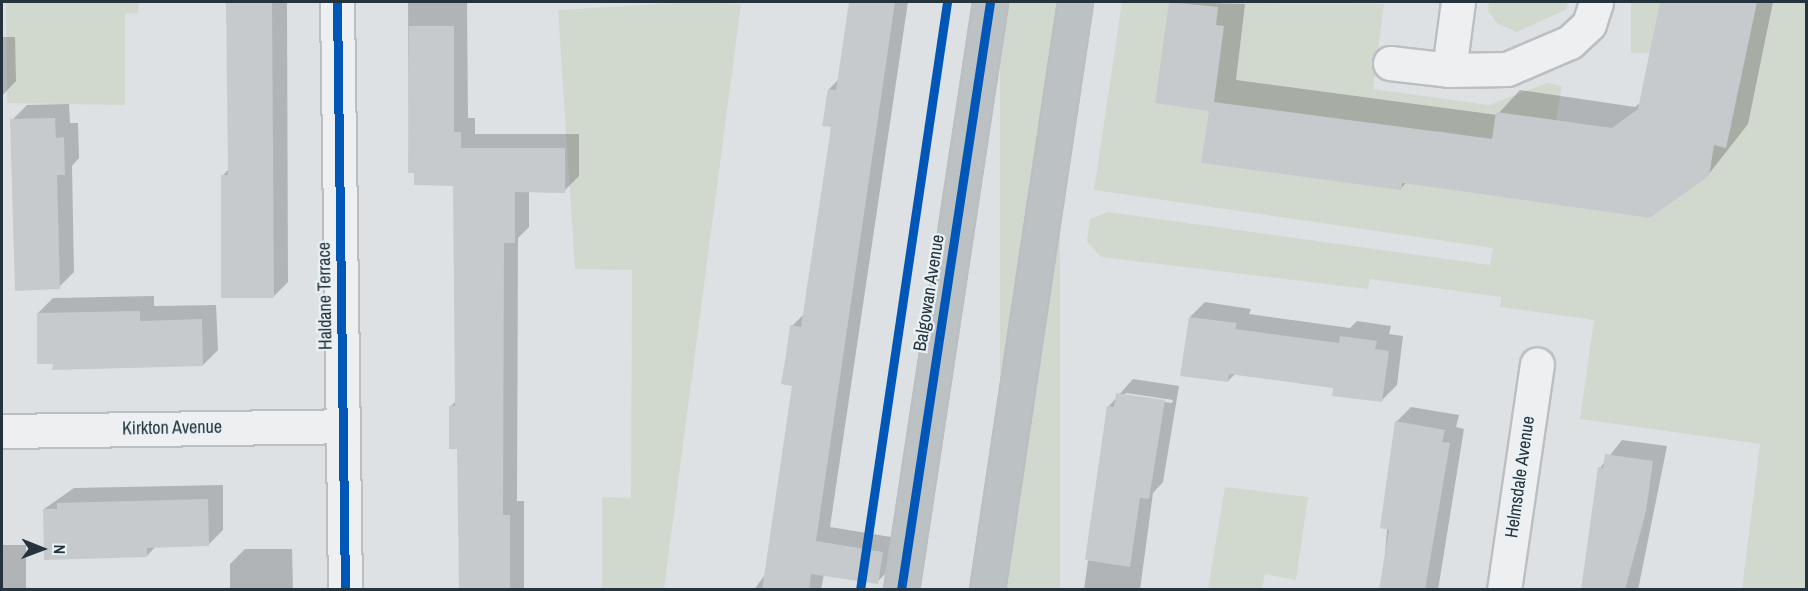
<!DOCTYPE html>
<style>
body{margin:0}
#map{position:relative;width:1808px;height:591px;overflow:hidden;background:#dee1e4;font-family:"Archivo Narrow",sans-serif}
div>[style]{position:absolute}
.green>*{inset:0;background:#d1d8ce;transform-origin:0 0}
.shadow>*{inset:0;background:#0003;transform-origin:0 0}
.building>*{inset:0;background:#c6cacc}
.roads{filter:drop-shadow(2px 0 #bcbfc2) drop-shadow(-2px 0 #bcbfc2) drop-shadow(0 2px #bcbfc2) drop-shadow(0 -2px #bcbfc2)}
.street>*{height:33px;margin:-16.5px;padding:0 16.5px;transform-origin:16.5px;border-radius:16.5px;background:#edeff1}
.secondary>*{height:33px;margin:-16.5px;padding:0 16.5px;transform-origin:16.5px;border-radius:16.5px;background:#bcc1c4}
.cycleway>*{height:9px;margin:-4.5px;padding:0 4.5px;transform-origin:4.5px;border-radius:4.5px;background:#0057b8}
span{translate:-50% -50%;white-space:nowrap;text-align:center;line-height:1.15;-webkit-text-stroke:4.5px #eaf1f4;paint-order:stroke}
.street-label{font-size:18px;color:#24333d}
.frame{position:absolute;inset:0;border:3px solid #24333d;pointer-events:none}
.north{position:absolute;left:12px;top:519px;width:60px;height:60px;-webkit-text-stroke:4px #eaf1f4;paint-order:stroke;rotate:91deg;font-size:16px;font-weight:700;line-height:24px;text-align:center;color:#24333d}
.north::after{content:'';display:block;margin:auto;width:21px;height:27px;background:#24333d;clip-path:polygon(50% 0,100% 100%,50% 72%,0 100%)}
</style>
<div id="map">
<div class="green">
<div style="clip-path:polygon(6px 2px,139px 2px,138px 13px,125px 14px,125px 105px,7px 103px)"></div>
<div style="clip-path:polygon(692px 2px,741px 4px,664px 589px,602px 589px,602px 497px,631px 498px,632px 270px,575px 269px,558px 10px)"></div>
<div style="left:1000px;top:2px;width:60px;height:595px"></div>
<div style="clip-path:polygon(1122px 2px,1384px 4px,1373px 89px,1489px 105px,1547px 83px,1562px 86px,1556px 120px,1497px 112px,1492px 139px,1438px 131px,1430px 187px,1650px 218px,1709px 176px,1714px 145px,1726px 148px,1757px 2px,1806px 2px,1806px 589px,1742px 589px,1760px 444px,1580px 419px,1594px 320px,1500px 307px,1501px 297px,1370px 279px,1368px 289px,1101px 257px,1087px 241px,1090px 219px,1108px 212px,1490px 265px,1493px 248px,1094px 190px)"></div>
<div style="clip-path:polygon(1489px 2px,1568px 2px,1567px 9px,1517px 32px,1498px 24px,1488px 11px)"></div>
<div style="left:1631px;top:2px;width:29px;height:51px"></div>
<div style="clip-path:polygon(1225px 487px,1308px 497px,1296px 580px,1265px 574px,1262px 589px,1208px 589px)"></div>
</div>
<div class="shadow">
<div style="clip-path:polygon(228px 2px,287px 2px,288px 282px,273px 297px,222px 176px,229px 169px)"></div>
<div style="clip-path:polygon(408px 2px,467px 2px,468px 118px,475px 118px,475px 134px,579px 134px,579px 176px,564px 191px,529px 191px,529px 227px,518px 238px,517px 501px,524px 501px,524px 590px,461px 590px,458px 447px,450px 407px,456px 401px,454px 184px,409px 171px)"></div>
<div style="clip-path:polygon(850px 2px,908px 2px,830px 527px,897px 538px,892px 567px,877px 582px,824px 574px,821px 590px,754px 590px,766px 573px,793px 385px,792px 326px,804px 314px,833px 126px,829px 89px,839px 79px)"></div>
<div style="clip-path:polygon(1171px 2px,1245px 4px,1236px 80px,1497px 115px,1520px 90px,1635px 107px,1641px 102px,1662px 2px,1773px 2px,1748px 124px,1708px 175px,1407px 182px,1400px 189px,1210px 109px,1157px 102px)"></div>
<div style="clip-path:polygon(2px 37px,15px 37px,16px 81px,2px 96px)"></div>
<div style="clip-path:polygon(69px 104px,70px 123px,78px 123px,79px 158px,72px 166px,74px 272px,59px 287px,12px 120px,27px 105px)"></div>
<div style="clip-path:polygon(154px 296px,154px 306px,216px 305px,218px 350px,203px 365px,38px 313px,53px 298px)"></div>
<div style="clip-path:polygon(1205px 302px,1251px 309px,1249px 314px,1350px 328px,1357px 321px,1391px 326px,1389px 334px,1403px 336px,1397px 385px,1381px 401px,1334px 387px,1235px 374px,1228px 381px,1190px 317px)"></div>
<div style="clip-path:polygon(evenodd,1133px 379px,1179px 386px,1163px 482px,1153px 493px,1140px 590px,1084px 590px,1109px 406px,1133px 379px,1126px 393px,1173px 400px,1172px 403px,1123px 396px,1126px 393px)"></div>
<div style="clip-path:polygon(1411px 407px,1459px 415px,1456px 427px,1464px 429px,1438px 590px,1382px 590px,1396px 422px)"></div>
<div style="clip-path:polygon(1622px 440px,1667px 446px,1638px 590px,1583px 590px,1600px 468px)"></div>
<div style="clip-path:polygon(223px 485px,223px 530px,208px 545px,156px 546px,147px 556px,44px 509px,74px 488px)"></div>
<div style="left:26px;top:545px;width:43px;height:24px;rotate:90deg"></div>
<div style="clip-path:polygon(245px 549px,292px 549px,293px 590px,230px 590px,230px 564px)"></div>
</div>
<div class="building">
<div style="clip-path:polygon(226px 2px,272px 2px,274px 298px,221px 298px,221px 175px,228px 175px)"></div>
<div style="clip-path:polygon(849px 2px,895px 2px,816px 541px,883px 552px,878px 584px,811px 574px,809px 590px,762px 590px,792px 386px,781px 384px,786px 355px,790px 325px,801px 327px,831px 127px,822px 126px,828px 89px,836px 90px)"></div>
<div style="clip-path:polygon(1169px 2px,1218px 7px,1216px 25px,1224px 26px,1214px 102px,1492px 139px,1496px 112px,1612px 128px,1638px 109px,1660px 2px,1757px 2px,1726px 148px,1714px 145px,1709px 176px,1650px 218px,1402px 183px,1401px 190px,1201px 163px,1209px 111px,1155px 103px)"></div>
<div style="clip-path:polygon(409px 26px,454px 26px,454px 132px,461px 132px,461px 148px,565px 148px,565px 193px,515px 192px,515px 243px,504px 243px,503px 515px,510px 515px,510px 590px,459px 590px,457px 449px,449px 449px,449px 406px,455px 406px,453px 186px,414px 185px,414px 173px,408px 173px)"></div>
<div style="clip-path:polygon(55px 118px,56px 138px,64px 137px,65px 175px,57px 175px,60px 289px,15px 291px,10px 119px)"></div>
<div style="clip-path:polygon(140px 311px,140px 321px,202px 319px,203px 366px,52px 370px,53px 364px,37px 364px,37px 313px)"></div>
<div style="clip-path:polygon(1189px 317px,1237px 323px,1235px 329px,1339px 343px,1340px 336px,1377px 341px,1375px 349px,1389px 351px,1382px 402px,1332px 396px,1333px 388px,1229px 374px,1228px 382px,1180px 376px)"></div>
<div style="clip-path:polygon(1116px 393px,1165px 400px,1149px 499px,1140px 498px,1130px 567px,1085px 560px,1107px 406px,1114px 407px)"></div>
<div style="clip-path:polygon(1395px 421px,1445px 430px,1442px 442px,1450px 443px,1425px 590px,1379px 590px,1389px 530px,1380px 528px)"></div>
<div style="clip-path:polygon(1605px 454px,1653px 461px,1646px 511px,1625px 590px,1581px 590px,1598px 467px,1603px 468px)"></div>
<div style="clip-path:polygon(208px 499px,209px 546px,147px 548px,147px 557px,44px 560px,43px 509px,57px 509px,57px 503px)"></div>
</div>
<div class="roads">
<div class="street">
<div style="left:337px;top:2px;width:588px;rotate:89.22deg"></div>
<div style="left:1390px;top:63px;width:59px;rotate:6.8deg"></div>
<div style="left:1449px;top:70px;width:58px;rotate:-1deg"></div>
<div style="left:1507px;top:69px;width:69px;rotate:-23.2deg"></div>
<div style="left:1570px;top:42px;width:26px;rotate:-43deg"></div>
<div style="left:1589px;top:24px;width:23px;rotate:-72deg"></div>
<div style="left:1449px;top:70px;width:69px;rotate:-82.5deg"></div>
<div style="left:2px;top:431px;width:341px;rotate:-0.8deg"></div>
<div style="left:1504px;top:590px;width:228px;rotate:-81.7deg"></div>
</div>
<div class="secondary">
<div style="left:901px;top:590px;width:595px;rotate:-81.39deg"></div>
<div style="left:987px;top:590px;width:595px;rotate:-81.49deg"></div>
</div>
</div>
<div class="cycleway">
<div style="left:337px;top:2px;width:588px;rotate:89.22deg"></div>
<div style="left:860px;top:590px;width:594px;rotate:-81.58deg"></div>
<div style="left:901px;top:590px;width:595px;rotate:-81.39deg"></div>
</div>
<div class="street-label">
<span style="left:929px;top:293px;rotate:-81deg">Balgowan Avenue</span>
<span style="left:325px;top:296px;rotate:-91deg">Haldane Terrace</span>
<span style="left:172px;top:428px;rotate:-1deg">Kirkton Avenue</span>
<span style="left:1520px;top:477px;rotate:-82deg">Helmsdale Avenue</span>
</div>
<div class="frame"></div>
<div class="north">N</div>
</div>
